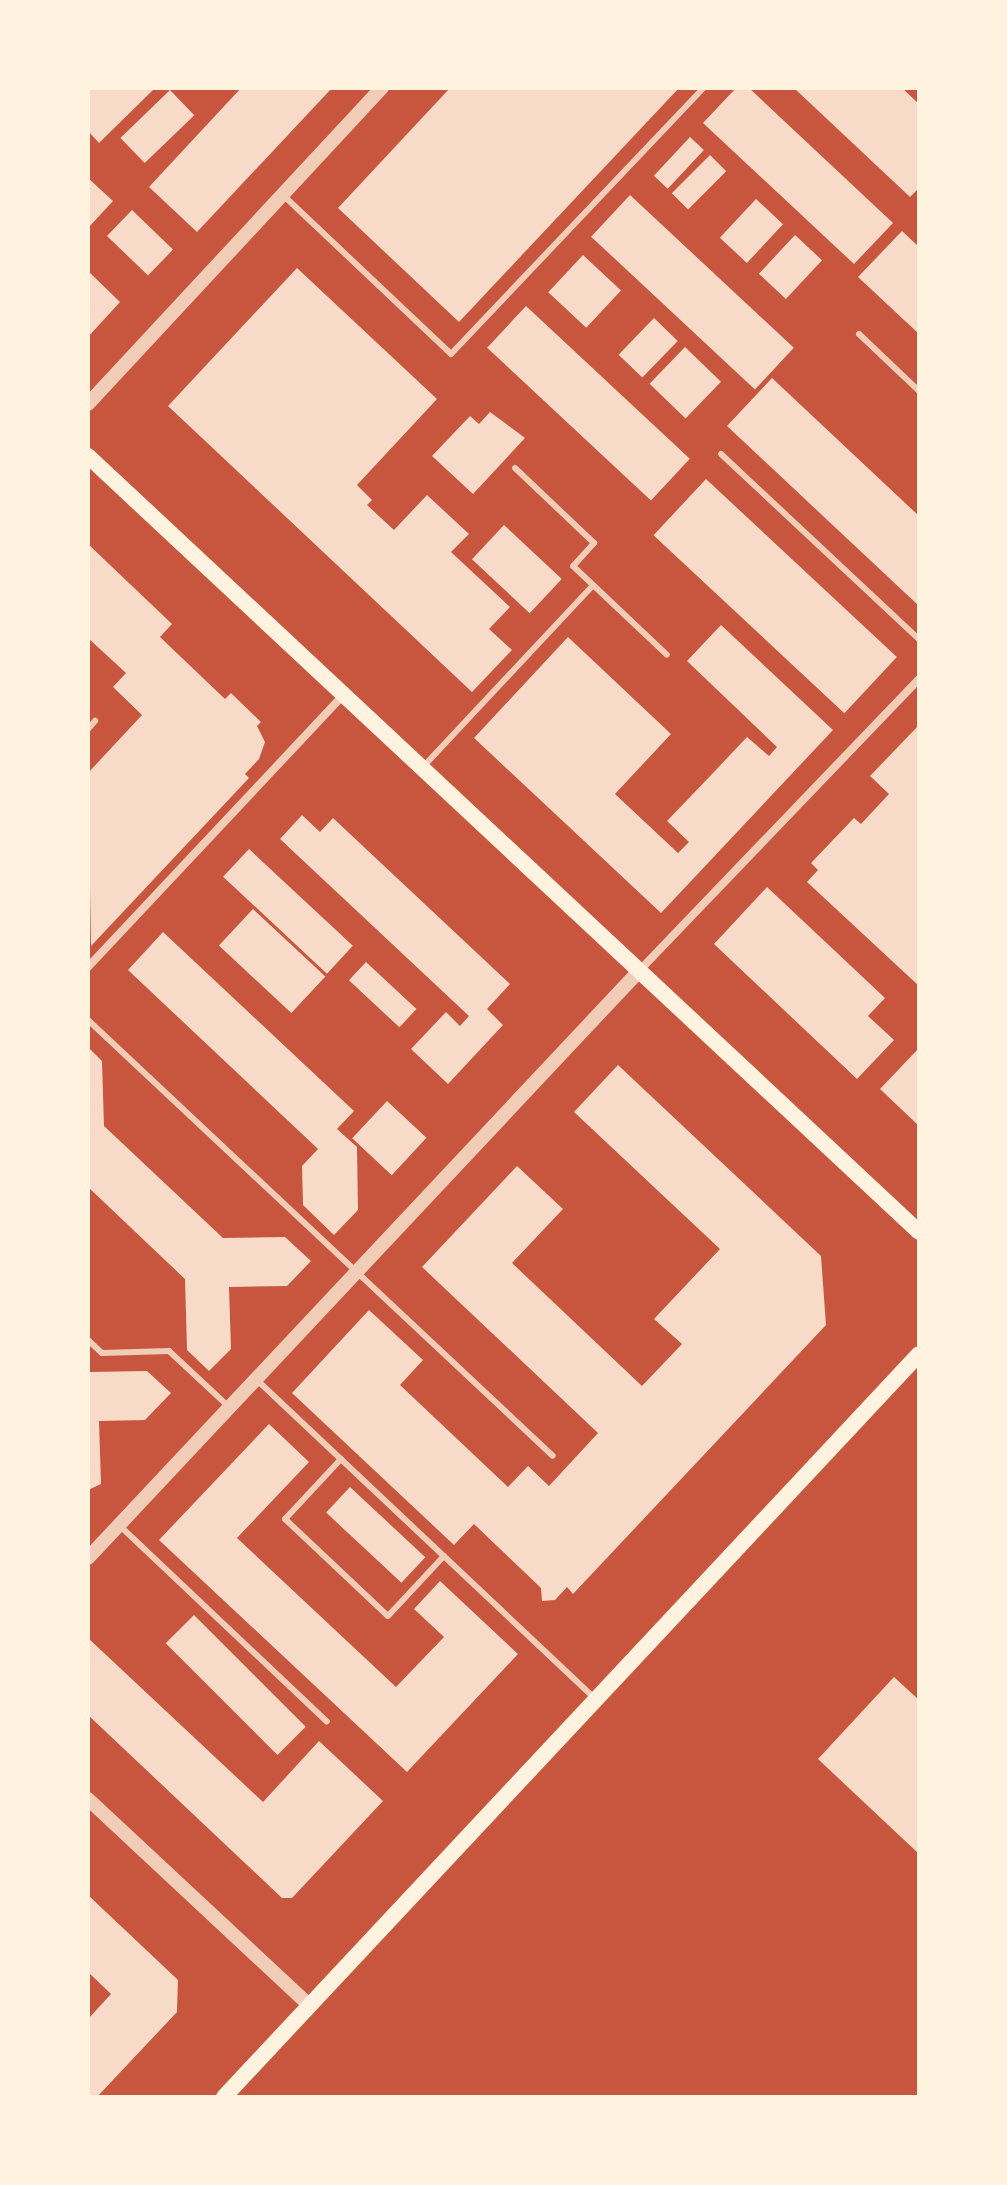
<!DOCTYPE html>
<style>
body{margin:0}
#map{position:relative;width:1007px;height:2185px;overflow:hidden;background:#c8553d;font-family:"Crimson Pro",serif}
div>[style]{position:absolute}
.building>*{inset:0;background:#f7dbc8;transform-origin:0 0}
.service>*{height:6px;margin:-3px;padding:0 3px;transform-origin:3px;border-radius:3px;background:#f1ccb7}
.minor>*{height:8px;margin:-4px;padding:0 4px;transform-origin:4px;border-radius:4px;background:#f1ccb7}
.tertiary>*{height:14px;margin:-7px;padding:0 7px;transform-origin:7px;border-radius:7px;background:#f1ccb7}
.secondary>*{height:16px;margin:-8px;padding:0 8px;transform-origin:8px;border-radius:8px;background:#fff3e0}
span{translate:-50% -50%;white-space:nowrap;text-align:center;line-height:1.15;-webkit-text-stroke:7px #fff3e0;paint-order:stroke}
.frame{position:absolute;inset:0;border:90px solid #fff3e0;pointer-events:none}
</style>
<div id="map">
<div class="building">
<div style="clip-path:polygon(88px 88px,155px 88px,99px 143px,88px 131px)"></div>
<div style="clip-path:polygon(241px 88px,332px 88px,197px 232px,149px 187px)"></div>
<div style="clip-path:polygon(450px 88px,679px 88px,459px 322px,338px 208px)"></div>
<div style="clip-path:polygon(736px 88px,749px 88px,893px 223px,854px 264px,703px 123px)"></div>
<div style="clip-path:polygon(794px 88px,902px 88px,919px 104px,919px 188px,910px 197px)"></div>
<div style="left:170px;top:90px;width:35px;height:69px;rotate:46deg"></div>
<div style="left:690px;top:137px;width:19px;height:53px;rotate:43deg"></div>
<div style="left:710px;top:155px;width:23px;height:54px;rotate:45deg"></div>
<div style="clip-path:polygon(88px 178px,113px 201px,88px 228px)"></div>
<div style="left:630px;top:195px;width:224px;height:57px;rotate:43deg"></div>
<div style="left:756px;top:199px;width:37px;height:53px;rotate:43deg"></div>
<div style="left:132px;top:210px;width:57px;height:36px;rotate:44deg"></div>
<div style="clip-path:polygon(902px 231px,919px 247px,919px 334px,858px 277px)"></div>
<div style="left:795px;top:235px;width:37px;height:53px;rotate:43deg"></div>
<div style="left:583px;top:255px;width:52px;height:51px;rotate:43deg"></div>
<div style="clip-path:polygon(297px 268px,437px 399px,357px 485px,372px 500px,367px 505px,394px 530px,427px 495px,469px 534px,451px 552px,510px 607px,489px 629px,512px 650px,472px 692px,168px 406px)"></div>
<div style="clip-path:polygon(88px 271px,120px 302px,88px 337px)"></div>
<div style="left:526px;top:306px;width:224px;height:57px;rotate:43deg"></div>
<div style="left:654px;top:318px;width:33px;height:51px;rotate:44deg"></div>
<div style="left:685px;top:347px;width:50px;height:51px;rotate:44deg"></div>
<div style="clip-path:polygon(772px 378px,919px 516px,919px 606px,727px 426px)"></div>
<div style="clip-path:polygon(490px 412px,525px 438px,473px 494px,432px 456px,470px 416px,479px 424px)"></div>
<div style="left:706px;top:479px;width:261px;height:77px;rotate:43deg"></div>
<div style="left:504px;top:525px;width:79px;height:47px;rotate:43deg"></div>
<div style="clip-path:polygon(88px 544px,172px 624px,160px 637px,225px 699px,231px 693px,261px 722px,257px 726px,265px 742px,259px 759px,245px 774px,249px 778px,91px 946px,88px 773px,142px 715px,113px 687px,126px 673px,88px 638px)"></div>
<div style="clip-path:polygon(721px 625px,833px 730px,661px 913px,474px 738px,568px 637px,671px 734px,615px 794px,678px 853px,689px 842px,667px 821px,713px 773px,747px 737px,769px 756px,777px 747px,687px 661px)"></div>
<div style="clip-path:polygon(919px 725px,919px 986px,807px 882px,818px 870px,811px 863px,854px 818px,861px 824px,889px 794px,870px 776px)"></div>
<div style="clip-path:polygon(302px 815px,320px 832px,333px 818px,510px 984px,487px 1009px,503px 1025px,448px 1084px,411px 1049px,446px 1012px,460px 1026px,469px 1016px,280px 839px)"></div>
<div style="left:249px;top:849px;width:142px;height:38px;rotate:43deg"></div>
<div style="clip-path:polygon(767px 887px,885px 998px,868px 1016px,894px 1040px,857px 1079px,714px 944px)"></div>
<div style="left:253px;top:909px;width:99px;height:50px;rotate:43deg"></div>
<div style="clip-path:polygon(163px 932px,354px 1111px,337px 1129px,357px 1147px,358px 1210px,334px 1235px,303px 1205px,302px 1166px,318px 1149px,128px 970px)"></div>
<div style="left:366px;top:962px;width:69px;height:25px;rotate:43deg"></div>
<div style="clip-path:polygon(88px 1047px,102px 1061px,104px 1126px,223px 1238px,285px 1237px,311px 1261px,287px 1286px,229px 1287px,231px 1349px,209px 1371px,187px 1350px,185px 1279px,88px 1187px)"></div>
<div style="clip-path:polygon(919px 1048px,919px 1126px,880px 1089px)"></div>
<div style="clip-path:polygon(618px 1065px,821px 1256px,826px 1325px,573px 1594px,567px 1587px,555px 1600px,542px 1601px,541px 1588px,474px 1524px,454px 1545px,292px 1393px,369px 1310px,423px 1360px,400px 1385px,508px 1487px,528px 1466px,549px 1486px,598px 1433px,422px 1267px,517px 1166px,563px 1209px,512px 1263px,642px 1386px,682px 1344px,654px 1319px,720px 1249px,574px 1112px)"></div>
<div style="left:387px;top:1101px;width:54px;height:51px;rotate:43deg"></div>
<div style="clip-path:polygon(147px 1371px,171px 1393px,145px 1420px,99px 1421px,101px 1484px,88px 1490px,88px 1372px)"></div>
<div style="clip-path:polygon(269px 1424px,309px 1462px,237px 1538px,396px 1687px,444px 1637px,414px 1609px,440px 1581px,518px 1654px,407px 1772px,159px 1540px)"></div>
<div style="left:350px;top:1487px;width:103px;height:35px;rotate:43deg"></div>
<div style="left:194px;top:1615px;width:158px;height:40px;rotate:45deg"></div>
<div style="clip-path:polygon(88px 1638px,263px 1802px,319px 1741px,383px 1801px,292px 1898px,282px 1898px,88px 1715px)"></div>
<div style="clip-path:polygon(894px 1677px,919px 1700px,919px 1854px,818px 1759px)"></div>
<div style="clip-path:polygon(88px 1895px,178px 1980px,177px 2012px,97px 2097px,88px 2097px,88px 2019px,111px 1994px,88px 1972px)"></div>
</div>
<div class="service">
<div style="left:284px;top:196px;width:230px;rotate:43.4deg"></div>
<div style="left:451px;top:354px;width:366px;rotate:-46.5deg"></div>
<div style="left:859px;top:334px;width:83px;rotate:43.5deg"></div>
<div style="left:721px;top:454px;width:271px;rotate:43.1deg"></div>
<div style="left:515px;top:468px;width:109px;rotate:43.5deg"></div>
<div style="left:594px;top:543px;width:31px;rotate:132deg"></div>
<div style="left:573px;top:566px;width:129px;rotate:43.4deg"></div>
<div style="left:88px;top:729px;width:11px;rotate:-49deg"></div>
<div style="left:422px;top:768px;width:250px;rotate:-46.9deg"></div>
<div style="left:88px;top:1020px;width:637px;rotate:43.16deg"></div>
<div style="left:88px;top:1340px;width:19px;rotate:43deg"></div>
<div style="left:102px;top:1353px;width:67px;rotate:-1.7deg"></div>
<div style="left:169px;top:1351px;width:82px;rotate:43deg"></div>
<div style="left:258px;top:1381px;width:464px;rotate:43.3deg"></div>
<div style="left:341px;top:1459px;width:82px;rotate:133deg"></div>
<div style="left:285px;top:1519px;width:141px;rotate:43.3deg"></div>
<div style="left:388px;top:1616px;width:82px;rotate:-47deg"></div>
<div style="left:119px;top:1525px;width:286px;rotate:43.4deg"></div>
</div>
<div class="minor">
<div style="left:88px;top:967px;width:373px;rotate:-46.8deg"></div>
<div style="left:639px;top:971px;width:405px;rotate:-46.2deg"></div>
</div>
<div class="tertiary">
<div style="left:88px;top:404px;width:432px;rotate:-47.1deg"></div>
<div style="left:88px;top:1558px;width:805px;rotate:-46.81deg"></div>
<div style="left:88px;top:1799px;width:302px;rotate:43deg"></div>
</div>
<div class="secondary">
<div style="left:88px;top:456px;width:1137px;rotate:43.04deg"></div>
<div style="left:224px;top:2097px;width:1017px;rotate:-46.91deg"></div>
</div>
<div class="frame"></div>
</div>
